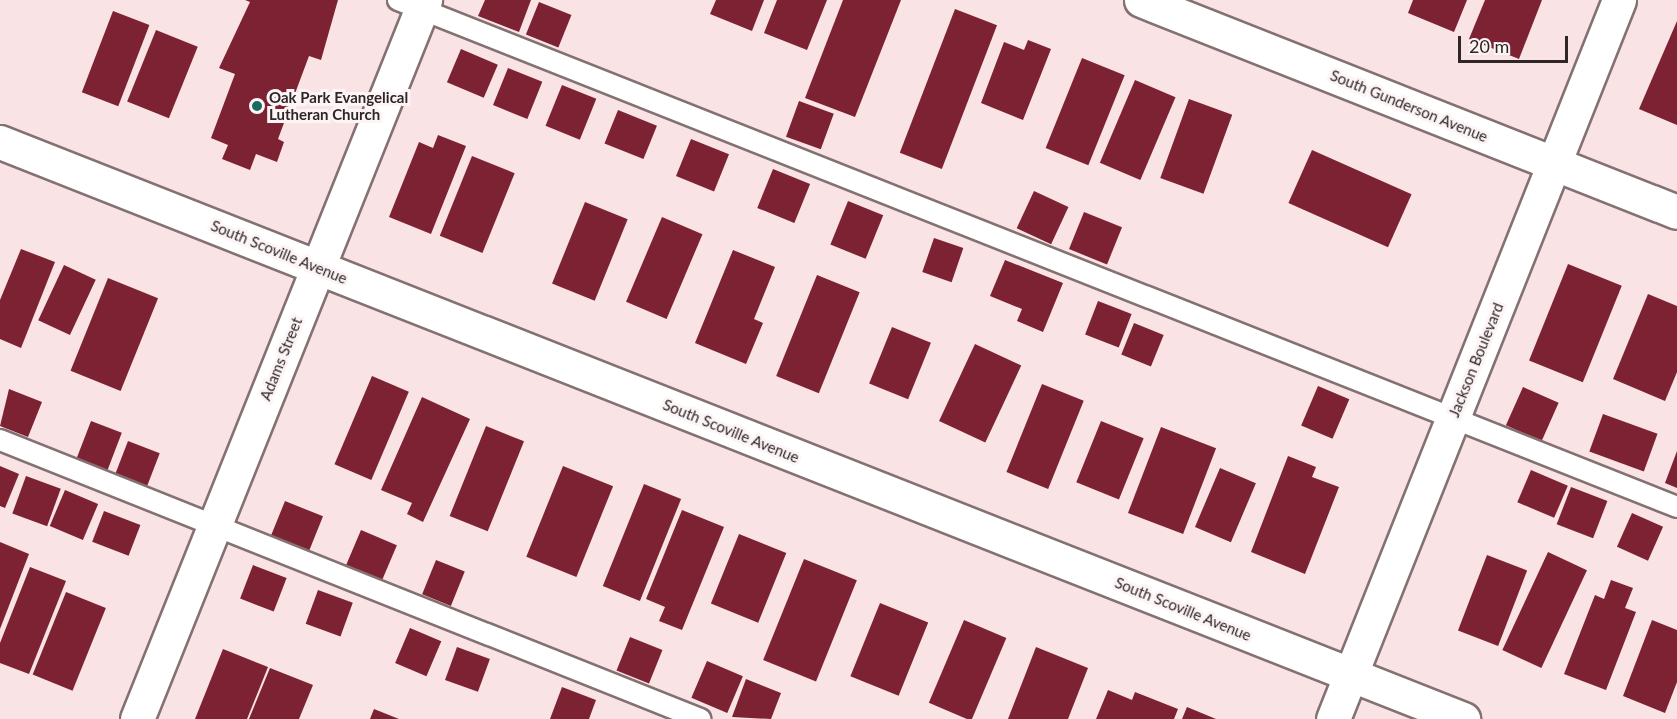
<!DOCTYPE html>
<style>
body{margin:0}
#map{position:relative;width:1677px;height:719px;overflow:hidden;background:#f9e3e4;font-family:Lato,sans-serif}
div>[style]{position:absolute}
.building>*{inset:0;background:#7c2232;transform-origin:0 0}
.roads{filter:drop-shadow(2px 0 #847172) drop-shadow(-2px 0 #847172) drop-shadow(0 2px #847172) drop-shadow(0 -2px #847172)}
.lane>*{height:20px;margin:-10px;padding:0 10px;transform-origin:10px;border-radius:10px;background:#fff}
.street>*{height:33px;margin:-16.5px;padding:0 16.5px;transform-origin:16.5px;border-radius:16.5px;background:#fff}
.secondary>*{height:33px;margin:-16.5px;padding:0 16.5px;transform-origin:16.5px;border-radius:16.5px;background:#fff}
.dots>*{width:16px;height:16px;translate:-50% -50%;box-sizing:border-box;border:3px solid #fdf4f5;border-radius:50%}
span{translate:-50% -50%;white-space:nowrap;text-align:center;line-height:1.15;-webkit-text-stroke:6px #fdf4f5;paint-order:stroke}
.poi-label{font-size:15px;color:#2f2727;font-weight:700}
.left{translate:0 -50%;text-align:left}
.street-label{font-size:15px;color:#2f2727}
.scale{position:absolute;left:1458px;top:36px;width:110px;height:27px;box-sizing:border-box;border:3px solid #2f2727;border-top:0;padding-left:8px;font-size:18px;line-height:21px;white-space:nowrap;color:#2f2727;-webkit-text-stroke:4px #fdf4f5;paint-order:stroke}
</style>
<div id="map">
<div class="building">
<div style="clip-path:polygon(245px 0,338px 0,321px 60px,309px 56px,278px 139px,284px 142px,277px 162px,256px 154px,250px 170px,222px 159px,228px 145px,211px 138px,235px 74px,219px 68px,250px 2px)"></div>
<div style="clip-path:polygon(485px 0,531px 0,519px 32px,478px 16px)"></div>
<div style="clip-path:polygon(716px 0,764px 0,752px 31px,710px 14px)"></div>
<div style="clip-path:polygon(777px 0,827px 0,807px 50px,764px 33px)"></div>
<div style="clip-path:polygon(843px 0,901px 0,855px 117px,805px 98px)"></div>
<div style="clip-path:polygon(1413px 0,1467px 0,1454px 32px,1408px 13px)"></div>
<div style="clip-path:polygon(1485px 0,1542px 0,1519px 59px,1469px 39px)"></div>
<div style="left:539px;top:2px;width:35px;height:35px;rotate:22deg"></div>
<div style="left:955px;top:9px;width:45px;height:154px;rotate:21deg"></div>
<div style="left:113px;top:11px;width:39px;height:87px;rotate:21deg"></div>
<div style="clip-path:polygon(1677px 21px,1677px 125px,1639px 109px)"></div>
<div style="left:156px;top:30px;width:45px;height:77px;rotate:22deg"></div>
<div style="clip-path:polygon(1028px 40px,1051px 49px,1023px 120px,981px 103px,1004px 42px,1024px 50px)"></div>
<div style="left:461px;top:49px;width:40px;height:36px;rotate:23deg"></div>
<div style="left:1082px;top:58px;width:46px;height:97px;rotate:22deg"></div>
<div style="left:508px;top:68px;width:37px;height:40px;rotate:22deg"></div>
<div style="left:1135px;top:80px;width:44px;height:90px;rotate:23deg"></div>
<div style="left:562px;top:85px;width:37px;height:44px;rotate:22deg"></div>
<div style="left:1189px;top:99px;width:46px;height:84px;rotate:20deg"></div>
<div style="left:799px;top:101px;width:37px;height:38px;rotate:20deg"></div>
<div style="left:618px;top:110px;width:42px;height:36px;rotate:22deg"></div>
<div style="clip-path:polygon(438px 135px,466px 146px,431px 234px,389px 217px,419px 142px,433px 148px)"></div>
<div style="left:691px;top:139px;width:41px;height:40px;rotate:22deg"></div>
<div style="left:1312px;top:150px;width:109px;height:58px;rotate:24deg"></div>
<div style="left:472px;top:156px;width:46px;height:86px;rotate:22deg"></div>
<div style="left:773px;top:169px;width:40px;height:42px;rotate:22deg"></div>
<div style="left:1034px;top:191px;width:38px;height:41px;rotate:25deg"></div>
<div style="left:848px;top:201px;width:38px;height:47px;rotate:22deg"></div>
<div style="left:585px;top:202px;width:46px;height:88px;rotate:22deg"></div>
<div style="left:1084px;top:212px;width:41px;height:40px;rotate:22deg"></div>
<div style="left:662px;top:217px;width:44px;height:92px;rotate:23deg"></div>
<div style="left:934px;top:238px;width:31px;height:36px;rotate:19deg"></div>
<div style="clip-path:polygon(21px 249px,55px 262px,21px 348px,0 339px,0 300px)"></div>
<div style="clip-path:polygon(733px 250px,775px 267px,754px 319px,763px 323px,746px 364px,695px 343px)"></div>
<div style="clip-path:polygon(1005px 260px,1063px 283px,1043px 332px,1017px 321px,1022px 309px,990px 296px)"></div>
<div style="left:1568px;top:264px;width:58px;height:104px;rotate:22deg"></div>
<div style="left:64px;top:265px;width:35px;height:61px;rotate:25deg"></div>
<div style="left:817px;top:275px;width:46px;height:109px;rotate:22deg"></div>
<div style="left:108px;top:278px;width:54px;height:100px;rotate:22deg"></div>
<div style="clip-path:polygon(1648px 294px,1677px 306px,1677px 372px,1665px 401px,1613px 379px)"></div>
<div style="left:1098px;top:301px;width:36px;height:36px;rotate:21deg"></div>
<div style="left:1134px;top:323px;width:32px;height:34px;rotate:22deg"></div>
<div style="left:892px;top:327px;width:42px;height:61px;rotate:22deg"></div>
<div style="left:975px;top:344px;width:51px;height:85px;rotate:25deg"></div>
<div style="left:372px;top:376px;width:40px;height:96px;rotate:23deg"></div>
<div style="left:1042px;top:384px;width:45px;height:95px;rotate:22deg"></div>
<div style="left:1318px;top:386px;width:34px;height:43px;rotate:23deg"></div>
<div style="left:1523px;top:387px;width:39px;height:42px;rotate:24deg"></div>
<div style="clip-path:polygon(9px 389px,42px 402px,28px 437px,0 426px)"></div>
<div style="clip-path:polygon(422px 397px,470px 419px,423px 522px,407px 514px,412px 503px,381px 490px)"></div>
<div style="left:1603px;top:414px;width:58px;height:40px;rotate:20deg"></div>
<div style="left:91px;top:421px;width:33px;height:40px;rotate:21deg"></div>
<div style="left:1101px;top:421px;width:46px;height:66px;rotate:22deg"></div>
<div style="left:486px;top:426px;width:41px;height:97px;rotate:22deg"></div>
<div style="left:1161px;top:427px;width:59px;height:92px;rotate:21deg"></div>
<div style="left:128px;top:441px;width:34px;height:36px;rotate:21deg"></div>
<div style="clip-path:polygon(1677px 451px,1677px 488px,1665px 483px)"></div>
<div style="clip-path:polygon(1288px 456px,1316px 467px,1312px 477px,1339px 487px,1305px 574px,1251px 552px)"></div>
<div style="clip-path:polygon(0 466px,19px 474px,5px 508px,0 506px)"></div>
<div style="left:563px;top:466px;width:54px;height:98px;rotate:22deg"></div>
<div style="left:1220px;top:468px;width:39px;height:64px;rotate:23deg"></div>
<div style="left:1531px;top:470px;width:40px;height:35px;rotate:23deg"></div>
<div style="left:26px;top:476px;width:37px;height:40px;rotate:20deg"></div>
<div style="left:644px;top:484px;width:40px;height:110px;rotate:22deg"></div>
<div style="left:1571px;top:487px;width:39px;height:40px;rotate:21deg"></div>
<div style="left:65px;top:490px;width:36px;height:39px;rotate:23deg"></div>
<div style="left:285px;top:501px;width:41px;height:40px;rotate:22deg"></div>
<div style="clip-path:polygon(682px 510px,724px 527px,682px 630px,659px 621px,665px 607px,646px 599px)"></div>
<div style="left:104px;top:511px;width:39px;height:33px;rotate:21deg"></div>
<div style="left:1632px;top:513px;width:34px;height:37px;rotate:24deg"></div>
<div style="left:361px;top:530px;width:39px;height:38px;rotate:23deg"></div>
<div style="left:739px;top:534px;width:51px;height:75px;rotate:22deg"></div>
<div style="clip-path:polygon(0 542px,29px 554px,0 629px)"></div>
<div style="left:1548px;top:552px;width:43px;height:108px;rotate:25deg"></div>
<div style="left:1487px;top:555px;width:43px;height:81px;rotate:21deg"></div>
<div style="left:804px;top:559px;width:57px;height:109px;rotate:22deg"></div>
<div style="left:436px;top:560px;width:31px;height:37px;rotate:22deg"></div>
<div style="left:253px;top:565px;width:36px;height:36px;rotate:21deg"></div>
<div style="clip-path:polygon(30px 567px,66px 581px,29px 674px,0 663px,0 643px)"></div>
<div style="clip-path:polygon(1611px 580px,1633px 588px,1625px 608px,1636px 612px,1606px 690px,1564px 674px,1595px 595px,1604px 599px)"></div>
<div style="left:318px;top:590px;width:37px;height:36px;rotate:20deg"></div>
<div style="left:66px;top:592px;width:43px;height:89px;rotate:22deg"></div>
<div style="left:880px;top:603px;width:52px;height:79px;rotate:22deg"></div>
<div style="left:964px;top:620px;width:46px;height:90px;rotate:23deg"></div>
<div style="clip-path:polygon(1652px 620px,1677px 630px,1677px 682px,1665px 713px,1623px 696px)"></div>
<div style="left:410px;top:628px;width:34px;height:38px;rotate:23deg"></div>
<div style="left:630px;top:637px;width:35px;height:36px;rotate:22deg"></div>
<div style="left:457px;top:647px;width:35px;height:35px;rotate:20deg"></div>
<div style="clip-path:polygon(1036px 647px,1088px 668px,1068px 719px,1008px 719px)"></div>
<div style="clip-path:polygon(223px 649px,268px 667px,247px 719px,195px 719px)"></div>
<div style="left:707px;top:661px;width:39px;height:40px;rotate:23deg"></div>
<div style="clip-path:polygon(270px 668px,313px 685px,299px 719px,249px 719px)"></div>
<div style="clip-path:polygon(746px 679px,781px 693px,771px 719px,732px 717px)"></div>
<div style="clip-path:polygon(562px 687px,596px 700px,589px 719px,550px 719px)"></div>
<div style="clip-path:polygon(1108px 690px,1132px 700px,1135px 692px,1178px 709px,1174px 719px,1096px 719px)"></div>
<div style="clip-path:polygon(1187px 707px,1216px 719px,1182px 719px)"></div>
<div style="clip-path:polygon(374px 709px,399px 719px,370px 719px)"></div>
</div>
<div class="roads">
<div class="lane">
<div style="left:398px;top:0;width:1376px;rotate:21.62deg"></div>
<div style="left:0;top:440px;width:754px;rotate:21.73deg"></div>
</div>
<div class="street">
<div style="left:1141px;top:0;width:576px;rotate:21.58deg"></div>
<div style="left:0;top:142px;width:1573px;rotate:21.52deg"></div>
<div style="left:137px;top:719px;width:775px;rotate:-68.17deg"></div>
</div>
<div class="secondary">
<div style="left:1333px;top:719px;width:774px;rotate:-68.31deg"></div>
</div>
</div>
<div class="dots">
<div style="left:257px;top:106px;background:#1c6863"></div>
</div>
<div class="poi-label">
<span class="left" style="left:269px;top:106px">Oak Park Evangelical<br>Lutheran Church</span>
</div>
<div class="street-label">
<span style="left:1409px;top:106px;rotate:22deg">South Gunderson Avenue</span>
<span style="left:279px;top:252px;rotate:22deg">South Scoville Avenue</span>
<span style="left:281px;top:359px;rotate:-68deg">Adams Street</span>
<span style="left:1476px;top:360px;rotate:-68deg">Jackson Boulevard</span>
<span style="left:731px;top:431px;rotate:22deg">South Scoville Avenue</span>
<span style="left:1183px;top:609px;rotate:22deg">South Scoville Avenue</span>
</div>
<div class="scale">20 m</div>
</div>
